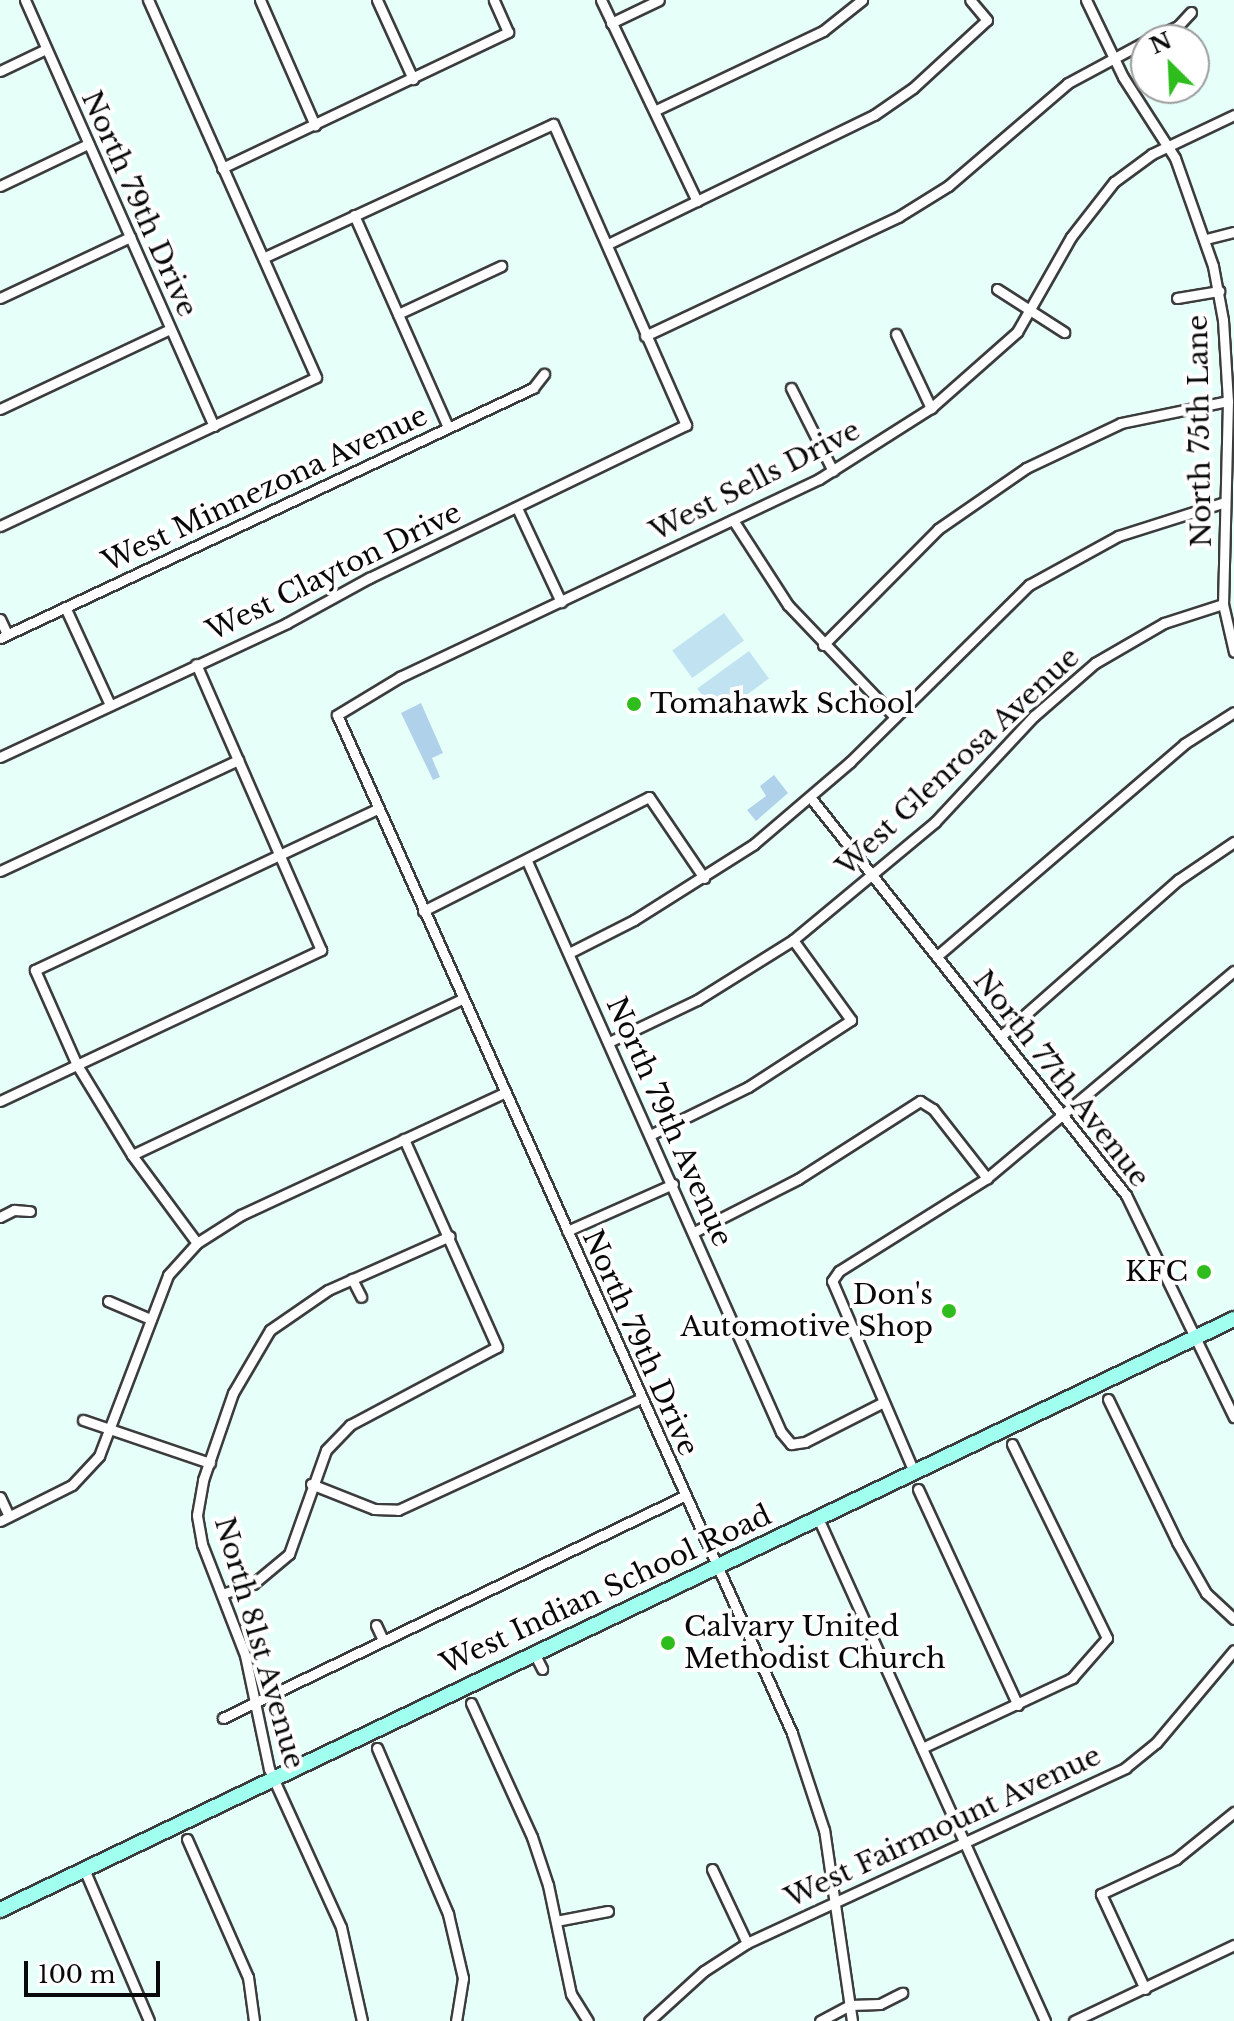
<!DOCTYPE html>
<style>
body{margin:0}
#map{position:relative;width:1234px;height:2021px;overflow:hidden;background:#e6fff9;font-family:"Libre Baskerville",serif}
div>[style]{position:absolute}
.green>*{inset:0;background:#afd1ea}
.pitch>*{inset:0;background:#c1e3f1;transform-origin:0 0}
.roads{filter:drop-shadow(2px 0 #3c3c3c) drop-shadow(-2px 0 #3c3c3c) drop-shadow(0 2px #3c3c3c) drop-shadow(0 -2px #3c3c3c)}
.street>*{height:9px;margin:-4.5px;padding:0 4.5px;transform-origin:4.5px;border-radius:4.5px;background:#fff}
.secondary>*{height:14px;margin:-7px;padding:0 7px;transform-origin:7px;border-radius:7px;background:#a1ffef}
.dots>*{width:22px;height:22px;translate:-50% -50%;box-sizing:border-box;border:4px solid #fff;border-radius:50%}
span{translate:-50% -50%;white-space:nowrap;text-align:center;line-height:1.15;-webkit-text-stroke:8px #fff;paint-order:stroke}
.street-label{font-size:28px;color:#090909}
.poi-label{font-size:28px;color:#090909}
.left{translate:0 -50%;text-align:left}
.right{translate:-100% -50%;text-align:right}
.north{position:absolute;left:1130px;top:24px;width:80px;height:80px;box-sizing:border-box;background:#fff;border:2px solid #9d9d9d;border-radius:50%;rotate:336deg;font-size:22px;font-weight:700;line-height:32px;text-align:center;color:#090909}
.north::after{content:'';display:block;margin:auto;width:28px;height:36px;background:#2fbd1e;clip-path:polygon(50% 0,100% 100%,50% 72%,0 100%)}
.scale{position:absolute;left:24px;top:1961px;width:136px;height:36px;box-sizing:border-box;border:4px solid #090909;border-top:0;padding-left:10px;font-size:24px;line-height:28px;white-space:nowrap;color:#090909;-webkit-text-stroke:6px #fff;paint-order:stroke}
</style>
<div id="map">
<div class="green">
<div style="clip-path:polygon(421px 703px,443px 753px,432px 758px,440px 777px,433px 780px,401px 713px)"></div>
<div style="clip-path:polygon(774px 775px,788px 793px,756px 821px,747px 810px,766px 796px,760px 786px)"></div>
</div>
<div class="pitch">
<div style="left:724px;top:613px;width:34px;height:64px;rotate:54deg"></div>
<div style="left:749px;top:651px;width:34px;height:64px;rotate:54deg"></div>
</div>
<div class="roads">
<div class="street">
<div style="left:25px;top:0;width:466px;rotate:66.1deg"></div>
<div style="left:260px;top:0;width:137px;rotate:66.3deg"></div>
<div style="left:377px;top:0;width:87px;rotate:65.5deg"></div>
<div style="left:601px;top:0;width:223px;rotate:64.5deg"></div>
<div style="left:1086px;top:0;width:85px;rotate:64.3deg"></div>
<div style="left:1123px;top:77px;width:96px;rotate:57.3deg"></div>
<div style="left:1175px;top:158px;width:114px;rotate:70.6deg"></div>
<div style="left:1213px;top:266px;width:55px;rotate:79.5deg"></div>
<div style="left:1223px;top:320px;width:81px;rotate:86.5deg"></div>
<div style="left:1228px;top:401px;width:203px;rotate:91.4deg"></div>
<div style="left:1223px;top:604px;width:49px;rotate:77.1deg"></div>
<div style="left:611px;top:23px;width:53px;rotate:-25.6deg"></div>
<div style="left:1148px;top:40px;width:33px;rotate:-25deg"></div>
<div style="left:1178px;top:26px;width:19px;rotate:-47deg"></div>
<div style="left:0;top:71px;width:51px;rotate:-25.6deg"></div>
<div style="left:656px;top:110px;width:185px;rotate:-25.3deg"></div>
<div style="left:823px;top:31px;width:50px;rotate:-38.5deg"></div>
<div style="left:222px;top:168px;width:317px;rotate:-25.4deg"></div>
<div style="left:508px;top:32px;width:35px;rotate:-114deg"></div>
<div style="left:0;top:186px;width:98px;rotate:-25.5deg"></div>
<div style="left:354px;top:215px;width:232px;rotate:66.1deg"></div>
<div style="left:1206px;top:239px;width:29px;rotate:-14deg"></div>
<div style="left:608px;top:244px;width:296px;rotate:-25.9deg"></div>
<div style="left:874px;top:115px;width:47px;rotate:-34.7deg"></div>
<div style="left:913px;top:88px;width:100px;rotate:-42.6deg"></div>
<div style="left:987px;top:20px;width:26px;rotate:-130deg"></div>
<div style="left:997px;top:289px;width:80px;rotate:32.7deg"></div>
<div style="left:0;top:298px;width:144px;rotate:-25.1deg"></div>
<div style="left:1177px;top:298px;width:43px;rotate:-9.5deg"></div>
<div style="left:398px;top:314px;width:114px;rotate:-25deg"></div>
<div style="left:896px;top:334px;width:82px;rotate:64.7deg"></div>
<div style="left:645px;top:336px;width:280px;rotate:-25.2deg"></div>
<div style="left:898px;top:217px;width:59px;rotate:-31.8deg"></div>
<div style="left:948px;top:186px;width:158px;rotate:-40.6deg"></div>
<div style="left:1068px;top:83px;width:89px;rotate:-28.3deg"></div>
<div style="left:791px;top:388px;width:93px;rotate:63.2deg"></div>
<div style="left:0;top:409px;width:188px;rotate:-25.2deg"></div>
<div style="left:517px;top:508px;width:104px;rotate:64.9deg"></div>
<div style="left:733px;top:520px;width:101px;rotate:57.1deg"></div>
<div style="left:788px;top:605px;width:155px;rotate:46.3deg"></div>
<div style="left:0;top:526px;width:349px;rotate:-25.2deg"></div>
<div style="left:316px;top:377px;width:413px;rotate:-114deg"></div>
<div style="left:65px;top:607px;width:108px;rotate:65.3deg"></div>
<div style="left:0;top:619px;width:17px;rotate:65deg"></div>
<div style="left:0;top:638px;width:589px;rotate:-25.13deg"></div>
<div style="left:533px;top:388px;width:18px;rotate:-52deg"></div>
<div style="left:823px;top:645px;width:163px;rotate:-45.2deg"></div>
<div style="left:938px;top:529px;width:107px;rotate:-34.7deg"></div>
<div style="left:1026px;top:468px;width:105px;rotate:-25.3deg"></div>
<div style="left:1121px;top:423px;width:109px;rotate:-11.6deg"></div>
<div style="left:0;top:757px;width:317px;rotate:-25deg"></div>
<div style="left:287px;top:623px;width:94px;rotate:-28.8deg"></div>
<div style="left:369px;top:578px;width:352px;rotate:-25.8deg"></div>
<div style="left:686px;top:425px;width:329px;rotate:-113.8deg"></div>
<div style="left:553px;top:124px;width:319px;rotate:155.2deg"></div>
<div style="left:810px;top:797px;width:508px;rotate:51.55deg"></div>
<div style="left:1126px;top:1195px;width:247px;rotate:64.1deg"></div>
<div style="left:527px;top:861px;width:625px;rotate:66.02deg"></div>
<div style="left:781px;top:1432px;width:16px;rotate:50deg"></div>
<div style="left:791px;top:1444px;width:14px;rotate:-8deg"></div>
<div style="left:805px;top:1442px;width:86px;rotate:-26.9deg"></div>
<div style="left:0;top:871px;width:263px;rotate:-25deg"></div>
<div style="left:423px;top:911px;width:253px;rotate:-26.8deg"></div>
<div style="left:649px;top:797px;width:98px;rotate:55.8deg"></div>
<div style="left:569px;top:953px;width:73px;rotate:-26.9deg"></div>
<div style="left:634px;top:920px;width:142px;rotate:-32.3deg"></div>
<div style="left:754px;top:844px;width:126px;rotate:-40.5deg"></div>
<div style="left:850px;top:762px;width:252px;rotate:-44.7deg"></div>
<div style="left:1029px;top:585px;width:102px;rotate:-28.8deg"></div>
<div style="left:1118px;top:536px;width:112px;rotate:-17.6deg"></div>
<div style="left:937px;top:956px;width:326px;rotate:-40.6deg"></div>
<div style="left:1184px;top:744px;width:59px;rotate:-32.6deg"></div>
<div style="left:1002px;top:1035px;width:235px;rotate:-41.4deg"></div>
<div style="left:1178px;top:880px;width:68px;rotate:-34.2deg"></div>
<div style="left:609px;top:1042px;width:98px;rotate:-25.5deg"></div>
<div style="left:697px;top:1000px;width:113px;rotate:-32deg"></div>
<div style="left:793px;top:940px;width:185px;rotate:-39.7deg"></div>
<div style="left:935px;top:822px;width:145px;rotate:-47deg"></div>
<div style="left:1034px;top:716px;width:81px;rotate:-41deg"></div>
<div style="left:1095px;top:663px;width:80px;rotate:-30.1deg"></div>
<div style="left:1164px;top:623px;width:62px;rotate:-17.9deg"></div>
<div style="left:0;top:1101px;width:355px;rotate:-25.2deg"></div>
<div style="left:321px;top:950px;width:312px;rotate:-113.6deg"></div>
<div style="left:650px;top:1135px;width:109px;rotate:-26.1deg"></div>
<div style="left:748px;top:1087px;width:123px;rotate:-33deg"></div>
<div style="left:851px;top:1020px;width:99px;rotate:-125.9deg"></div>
<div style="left:132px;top:1155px;width:365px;rotate:-25.3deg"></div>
<div style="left:0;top:1217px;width:16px;rotate:-27deg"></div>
<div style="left:14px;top:1210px;width:16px;rotate:4deg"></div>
<div style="left:567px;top:1231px;width:116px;rotate:-23.9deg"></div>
<div style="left:694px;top:1232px;width:117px;rotate:-27deg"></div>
<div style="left:798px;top:1179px;width:145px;rotate:-32.6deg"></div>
<div style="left:920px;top:1101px;width:15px;rotate:32deg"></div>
<div style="left:933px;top:1109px;width:88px;rotate:52deg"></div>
<div style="left:197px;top:1243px;width:109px;rotate:-126.5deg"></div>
<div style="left:132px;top:1155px;width:105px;rotate:-121.4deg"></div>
<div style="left:77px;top:1065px;width:104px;rotate:-113.9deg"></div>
<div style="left:35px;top:970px;width:378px;rotate:-25.2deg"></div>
<div style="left:352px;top:1279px;width:20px;rotate:63deg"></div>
<div style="left:108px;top:1301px;width:43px;rotate:23deg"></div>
<div style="left:1108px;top:1399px;width:159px;rotate:64.2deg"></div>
<div style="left:1177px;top:1542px;width:59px;rotate:60.4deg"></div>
<div style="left:1206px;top:1593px;width:38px;rotate:43deg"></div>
<div style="left:83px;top:1420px;width:134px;rotate:18.7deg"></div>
<div style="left:914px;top:1472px;width:208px;rotate:-113.2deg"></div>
<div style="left:832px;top:1281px;width:12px;rotate:-55deg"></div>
<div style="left:839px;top:1271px;width:175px;rotate:-32.1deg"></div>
<div style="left:987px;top:1178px;width:322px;rotate:-40deg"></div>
<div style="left:311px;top:1484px;width:68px;rotate:21.6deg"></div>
<div style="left:374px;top:1509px;width:24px;rotate:2deg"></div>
<div style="left:398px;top:1510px;width:265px;rotate:-24.7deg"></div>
<div style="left:918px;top:1489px;width:238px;rotate:65.2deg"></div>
<div style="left:0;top:1497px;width:21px;rotate:65deg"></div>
<div style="left:818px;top:1518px;width:552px;rotate:65.71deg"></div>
<div style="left:0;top:1521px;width:80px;rotate:-26.6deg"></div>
<div style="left:72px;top:1485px;width:40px;rotate:-47deg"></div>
<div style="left:99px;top:1456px;width:194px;rotate:-69.1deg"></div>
<div style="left:168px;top:1275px;width:43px;rotate:-47.8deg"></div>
<div style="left:197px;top:1243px;width:52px;rotate:-32.5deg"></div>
<div style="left:241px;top:1215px;width:290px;rotate:-24.9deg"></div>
<div style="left:222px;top:1594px;width:33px;rotate:-18deg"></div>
<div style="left:253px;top:1584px;width:47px;rotate:-39.8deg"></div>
<div style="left:289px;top:1554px;width:110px;rotate:-70.4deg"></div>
<div style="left:326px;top:1450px;width:35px;rotate:-46deg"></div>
<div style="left:350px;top:1425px;width:166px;rotate:-28deg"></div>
<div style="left:497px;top:1347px;width:228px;rotate:-114.1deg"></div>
<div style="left:376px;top:1625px;width:17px;rotate:65deg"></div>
<div style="left:534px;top:1653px;width:18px;rotate:63deg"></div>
<div style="left:471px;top:1703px;width:147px;rotate:65.5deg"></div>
<div style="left:532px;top:1837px;width:51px;rotate:71.6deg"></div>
<div style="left:548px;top:1885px;width:111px;rotate:78.1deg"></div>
<div style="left:571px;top:1994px;width:32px;rotate:58deg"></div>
<div style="left:223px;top:1718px;width:512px;rotate:-25.71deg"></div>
<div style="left:377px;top:1748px;width:181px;rotate:66.8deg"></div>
<div style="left:448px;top:1914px;width:66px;rotate:76.8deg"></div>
<div style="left:463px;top:1978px;width:44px;rotate:99.2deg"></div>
<div style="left:922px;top:1748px;width:166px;rotate:-25deg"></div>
<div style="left:1072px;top:1678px;width:53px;rotate:-48.8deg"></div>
<div style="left:1107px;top:1638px;width:216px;rotate:-116.1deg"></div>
<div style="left:187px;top:1839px;width:151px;rotate:66.2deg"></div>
<div style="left:248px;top:1977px;width:44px;rotate:82.2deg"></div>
<div style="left:84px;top:1869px;width:165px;rotate:66.8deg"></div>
<div style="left:712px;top:1869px;width:82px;rotate:64.7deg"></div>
<div style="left:556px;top:1921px;width:53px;rotate:-10.9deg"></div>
<div style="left:1145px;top:1989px;width:105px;rotate:-114.9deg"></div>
<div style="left:1101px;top:1894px;width:83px;rotate:-25deg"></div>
<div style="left:1176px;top:1859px;width:75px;rotate:-39deg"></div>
<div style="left:362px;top:2021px;width:96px;rotate:-102.6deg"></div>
<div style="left:341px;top:1927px;width:174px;rotate:-114.5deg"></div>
<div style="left:269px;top:1769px;width:116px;rotate:-101.9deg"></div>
<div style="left:245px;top:1655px;width:119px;rotate:-111.2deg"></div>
<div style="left:202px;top:1544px;width:29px;rotate:-100deg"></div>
<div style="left:197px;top:1515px;width:36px;rotate:-80deg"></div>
<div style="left:203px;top:1480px;width:92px;rotate:-71deg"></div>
<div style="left:233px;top:1393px;width:73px;rotate:-59.6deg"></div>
<div style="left:270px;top:1330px;width:70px;rotate:-34.6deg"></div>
<div style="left:328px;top:1290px;width:133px;rotate:-23.9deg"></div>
<div style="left:649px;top:2021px;width:74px;rotate:-42.3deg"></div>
<div style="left:704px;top:1971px;width:51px;rotate:-33.1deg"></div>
<div style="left:747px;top:1943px;width:417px;rotate:-24.8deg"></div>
<div style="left:1125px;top:1768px;width:40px;rotate:-39deg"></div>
<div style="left:1156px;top:1743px;width:121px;rotate:-50deg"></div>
<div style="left:820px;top:2021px;width:34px;rotate:-28deg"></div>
<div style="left:850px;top:2005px;width:30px;rotate:-2deg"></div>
<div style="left:880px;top:2004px;width:25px;rotate:-27deg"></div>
<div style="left:852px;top:2021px;width:193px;rotate:-98.3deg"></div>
<div style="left:824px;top:1830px;width:102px;rotate:-108.3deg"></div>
<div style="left:792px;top:1733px;width:1115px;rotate:-114.08deg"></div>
<div style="left:337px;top:715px;width:74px;rotate:-31.1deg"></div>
<div style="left:400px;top:677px;width:463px;rotate:-25.3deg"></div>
<div style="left:819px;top:479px;width:133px;rotate:-32.4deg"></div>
<div style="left:931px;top:408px;width:115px;rotate:-41.5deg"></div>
<div style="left:1017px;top:332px;width:109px;rotate:-60.4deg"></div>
<div style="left:1071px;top:237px;width:70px;rotate:-52deg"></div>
<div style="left:1114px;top:182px;width:47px;rotate:-36.4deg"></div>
<div style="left:1152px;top:154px;width:91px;rotate:-25.4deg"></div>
<div style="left:1074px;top:2021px;width:177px;rotate:-25.4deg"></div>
</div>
<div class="secondary">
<div style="left:0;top:1910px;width:1368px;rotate:-25.59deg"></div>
</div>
</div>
<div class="dots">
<div style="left:634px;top:704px;background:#2fbd1e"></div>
<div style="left:1204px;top:1272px;background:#2fbd1e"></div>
<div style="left:949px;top:1311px;background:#2fbd1e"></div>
<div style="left:668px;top:1643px;background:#2fbd1e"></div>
</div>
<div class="street-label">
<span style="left:139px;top:204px;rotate:66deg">North 79th Drive</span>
<span style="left:1200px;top:431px;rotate:-91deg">North 75th Lane</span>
<span style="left:755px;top:481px;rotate:-27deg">West Sells Drive</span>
<span style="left:265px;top:489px;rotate:-25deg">West Minnezona Avenue</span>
<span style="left:334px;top:572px;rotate:-26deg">West Clayton Drive</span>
<span style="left:958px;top:762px;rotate:-43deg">West Glenrosa Avenue</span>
<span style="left:1061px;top:1079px;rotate:52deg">North 77th Avenue</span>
<span style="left:669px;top:1122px;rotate:66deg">North 79th Avenue</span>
<span style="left:640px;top:1343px;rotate:66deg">North 79th Drive</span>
<span style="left:606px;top:1590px;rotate:-25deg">West Indian School Road</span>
<span style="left:259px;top:1643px;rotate:74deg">North 81st Avenue</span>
<span style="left:943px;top:1827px;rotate:-25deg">West Fairmount Avenue</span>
</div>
<div class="poi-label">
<span class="left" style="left:650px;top:704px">Tomahawk School</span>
<span class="right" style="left:1188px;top:1272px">KFC</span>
<span class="right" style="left:933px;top:1311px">Don's<br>Automotive Shop</span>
<span class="left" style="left:684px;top:1643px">Calvary United<br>Methodist Church</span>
</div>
<div class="north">N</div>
<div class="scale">100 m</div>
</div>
